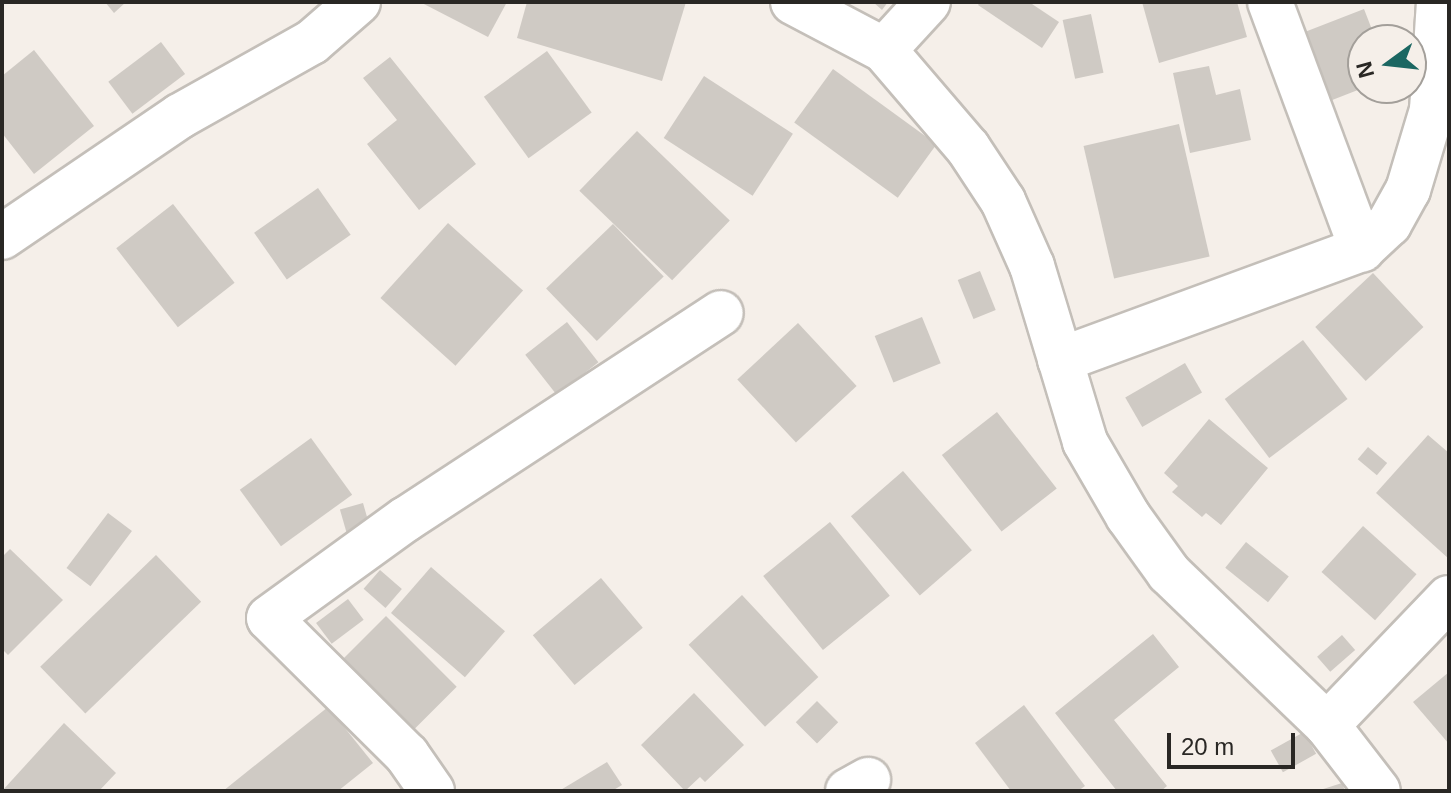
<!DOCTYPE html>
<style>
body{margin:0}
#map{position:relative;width:1451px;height:793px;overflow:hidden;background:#f5efe9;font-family:Helvetica,sans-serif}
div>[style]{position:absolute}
.building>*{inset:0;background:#cfcac4;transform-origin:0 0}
.roads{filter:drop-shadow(2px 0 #c4bfb9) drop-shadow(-2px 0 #c4bfb9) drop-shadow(0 2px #c4bfb9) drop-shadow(0 -2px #c4bfb9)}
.street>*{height:44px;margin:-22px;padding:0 22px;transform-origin:22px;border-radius:22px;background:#fff}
span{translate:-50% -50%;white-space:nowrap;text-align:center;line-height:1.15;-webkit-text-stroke:7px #f5efe9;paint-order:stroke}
.frame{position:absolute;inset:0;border:4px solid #292724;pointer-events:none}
.north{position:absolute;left:1347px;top:24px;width:80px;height:80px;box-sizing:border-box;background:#f5efe9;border:2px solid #a39f9a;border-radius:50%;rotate:255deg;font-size:22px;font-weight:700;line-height:32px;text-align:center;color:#292724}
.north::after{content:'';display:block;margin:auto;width:28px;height:36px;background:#1b6762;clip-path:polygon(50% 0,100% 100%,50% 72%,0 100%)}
.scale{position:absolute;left:1167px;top:733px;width:128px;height:36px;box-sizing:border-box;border:4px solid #292724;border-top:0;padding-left:10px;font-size:24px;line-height:28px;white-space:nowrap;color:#292724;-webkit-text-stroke:6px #f5efe9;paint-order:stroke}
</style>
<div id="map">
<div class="building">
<div style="clip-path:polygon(105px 2px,126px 2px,114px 13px)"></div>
<div style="clip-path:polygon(420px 2px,507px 2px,488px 37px)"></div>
<div style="clip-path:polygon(527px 2px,686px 2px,662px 81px,517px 38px)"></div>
<div style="clip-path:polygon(873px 2px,888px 2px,882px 10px)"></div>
<div style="clip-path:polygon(980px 2px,1029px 2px,1059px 22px,1042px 48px,978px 5px)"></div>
<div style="clip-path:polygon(1142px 2px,1237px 2px,1247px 37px,1159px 63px)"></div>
<div style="clip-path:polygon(1364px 9px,1376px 40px,1363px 40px,1363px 88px,1322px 104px,1297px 35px)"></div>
<div style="left:1091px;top:14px;width:60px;height:29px;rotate:78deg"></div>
<div style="left:161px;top:42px;width:40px;height:66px;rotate:53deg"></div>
<div style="clip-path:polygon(34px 50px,94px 126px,34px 174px,2px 133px,2px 76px)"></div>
<div style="left:547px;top:51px;width:76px;height:78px;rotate:54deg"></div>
<div style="clip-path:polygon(390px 57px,476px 164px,419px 210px,367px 144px,397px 120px,363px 78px)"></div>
<div style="clip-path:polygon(1209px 66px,1216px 95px,1240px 89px,1251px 140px,1190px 153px,1173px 73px)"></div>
<div style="left:833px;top:69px;width:128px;height:66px;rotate:36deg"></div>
<div style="left:704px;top:76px;width:106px;height:74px;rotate:33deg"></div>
<div style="left:1179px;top:124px;width:136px;height:98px;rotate:77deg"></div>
<div style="left:637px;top:131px;width:129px;height:83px;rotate:44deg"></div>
<div style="left:318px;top:188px;width:57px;height:78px;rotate:55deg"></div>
<div style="left:173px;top:204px;width:100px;height:72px;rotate:52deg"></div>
<div style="left:448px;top:223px;width:101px;height:101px;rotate:42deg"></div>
<div style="left:613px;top:224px;width:73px;height:93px;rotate:46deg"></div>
<div style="left:980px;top:271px;width:42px;height:24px;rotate:68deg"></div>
<div style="left:1373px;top:273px;width:74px;height:79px;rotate:47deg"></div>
<div style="left:922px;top:317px;width:50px;height:51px;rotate:68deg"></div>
<div style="left:567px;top:322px;width:51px;height:53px;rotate:52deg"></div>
<div style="left:798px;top:323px;width:86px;height:83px;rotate:47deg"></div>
<div style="left:1303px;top:340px;width:74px;height:98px;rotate:53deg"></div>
<div style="left:1185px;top:363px;width:34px;height:69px;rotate:60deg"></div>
<div style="left:997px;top:412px;width:97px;height:70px;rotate:52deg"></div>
<div style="clip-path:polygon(1209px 419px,1268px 468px,1221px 525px,1206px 513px,1202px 517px,1172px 492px,1178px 486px,1164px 473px)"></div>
<div style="clip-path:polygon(1428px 435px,1449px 453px,1449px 559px,1376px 493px)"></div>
<div style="left:311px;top:438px;width:70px;height:88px;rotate:54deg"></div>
<div style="left:1368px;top:447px;width:25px;height:16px;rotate:40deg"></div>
<div style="left:903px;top:471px;width:105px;height:69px;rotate:49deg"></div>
<div style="left:363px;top:503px;width:26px;height:24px;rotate:74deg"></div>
<div style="left:108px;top:513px;width:30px;height:69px;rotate:37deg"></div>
<div style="left:830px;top:522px;width:95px;height:86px;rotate:51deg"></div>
<div style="left:1363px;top:526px;width:72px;height:62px;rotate:42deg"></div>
<div style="left:1246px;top:542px;width:55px;height:33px;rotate:39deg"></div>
<div style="clip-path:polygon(10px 549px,63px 600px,8px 655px,2px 649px,2px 557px)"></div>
<div style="left:156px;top:555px;width:65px;height:161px;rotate:46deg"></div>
<div style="left:431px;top:567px;width:98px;height:61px;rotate:41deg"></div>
<div style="left:380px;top:570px;width:29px;height:25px;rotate:41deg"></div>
<div style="left:601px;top:578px;width:65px;height:89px;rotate:50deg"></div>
<div style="left:742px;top:595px;width:112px;height:73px;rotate:47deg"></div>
<div style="left:348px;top:599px;width:26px;height:40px;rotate:53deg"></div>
<div style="left:386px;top:616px;width:100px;height:64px;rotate:45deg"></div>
<div style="clip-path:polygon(1153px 634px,1179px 667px,1114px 720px,1167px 786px,1161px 791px,1117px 791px,1055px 713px)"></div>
<div style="left:1342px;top:635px;width:20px;height:33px;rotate:49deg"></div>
<div style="clip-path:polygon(1449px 672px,1449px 744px,1413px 702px)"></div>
<div style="clip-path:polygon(694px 693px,744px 745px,705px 782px,700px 777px,685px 791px,641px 745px)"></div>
<div style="left:817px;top:701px;width:30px;height:30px;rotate:45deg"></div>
<div style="clip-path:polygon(1024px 705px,1085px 786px,1078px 791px,1011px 791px,975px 743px)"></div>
<div style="clip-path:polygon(328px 707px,373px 763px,338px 791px,223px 791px)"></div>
<div style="clip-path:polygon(64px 723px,116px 773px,99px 791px,2px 791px)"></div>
<div style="left:1304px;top:732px;width:25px;height:38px;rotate:61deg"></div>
<div style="clip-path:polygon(607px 762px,622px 785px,612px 791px,559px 791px)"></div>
<div style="clip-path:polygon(1342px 783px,1345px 791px,1320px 791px,1320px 790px)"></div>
</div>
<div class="roads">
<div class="street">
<div style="left:793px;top:2px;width:103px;rotate:27.8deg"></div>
<div style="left:884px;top:50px;width:129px;rotate:49.4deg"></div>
<div style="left:968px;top:148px;width:64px;rotate:56.6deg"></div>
<div style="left:1003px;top:201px;width:71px;rotate:66deg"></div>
<div style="left:1032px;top:266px;width:184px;rotate:73.2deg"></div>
<div style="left:1085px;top:442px;width:86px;rotate:59.8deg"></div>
<div style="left:1128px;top:516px;width:70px;rotate:54.3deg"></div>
<div style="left:1169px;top:573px;width:219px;rotate:43.9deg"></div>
<div style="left:1327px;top:725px;width:83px;rotate:52.3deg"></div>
<div style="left:1270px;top:2px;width:264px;rotate:69.6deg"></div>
<div style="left:884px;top:50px;width:65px;rotate:-47.5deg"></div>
<div style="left:2px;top:237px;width:215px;rotate:-34.2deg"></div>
<div style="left:180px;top:116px;width:151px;rotate:-29.3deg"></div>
<div style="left:312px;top:42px;width:61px;rotate:-41deg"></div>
<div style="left:1060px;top:360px;width:322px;rotate:-20.2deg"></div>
<div style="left:1362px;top:249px;width:37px;rotate:-43deg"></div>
<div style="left:1389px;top:224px;width:39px;rotate:-61deg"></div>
<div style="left:1408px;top:190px;width:84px;rotate:-73.3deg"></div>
<div style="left:1432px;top:110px;width:108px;rotate:-86.3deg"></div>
<div style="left:1327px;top:725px;width:176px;rotate:-46.2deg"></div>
<div style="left:432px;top:791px;width:44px;rotate:-124.8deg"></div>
<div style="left:407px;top:755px;width:194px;rotate:-135.2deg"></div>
<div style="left:269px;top:618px;width:169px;rotate:-35.9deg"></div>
<div style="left:406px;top:519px;width:376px;rotate:-33.2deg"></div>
<div style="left:848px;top:791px;width:23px;rotate:-29deg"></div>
</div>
</div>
<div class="frame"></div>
<div class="north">N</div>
<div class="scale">20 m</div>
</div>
